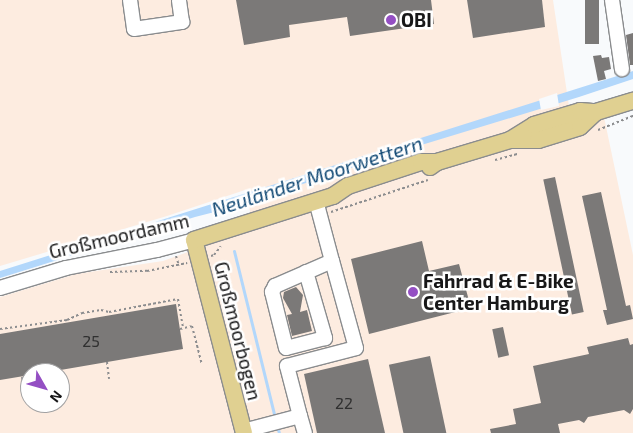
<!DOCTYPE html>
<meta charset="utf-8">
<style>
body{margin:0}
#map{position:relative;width:633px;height:433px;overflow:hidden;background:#f8fafc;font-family:"Exo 2",sans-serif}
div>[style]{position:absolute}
.commercial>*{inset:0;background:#fdece0}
.water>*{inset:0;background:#b2d7fb}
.pier>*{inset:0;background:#f8fafc;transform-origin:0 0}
.stream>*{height:3px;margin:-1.5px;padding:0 1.5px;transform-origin:1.5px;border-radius:1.5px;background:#b2d7fb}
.building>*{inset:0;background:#7b7978;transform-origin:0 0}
.path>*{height:2px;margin-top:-1px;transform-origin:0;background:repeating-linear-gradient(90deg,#8c8d8f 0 2.5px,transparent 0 5px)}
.roads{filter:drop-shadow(1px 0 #8a8c8e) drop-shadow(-1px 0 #8a8c8e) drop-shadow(0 1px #8a8c8e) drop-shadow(0 -1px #8a8c8e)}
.minor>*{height:14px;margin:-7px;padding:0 7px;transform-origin:7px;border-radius:7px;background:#fff}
.major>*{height:16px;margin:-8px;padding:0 8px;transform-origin:8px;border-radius:8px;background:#e0d091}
.dots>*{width:14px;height:14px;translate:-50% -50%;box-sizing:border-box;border:2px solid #fff;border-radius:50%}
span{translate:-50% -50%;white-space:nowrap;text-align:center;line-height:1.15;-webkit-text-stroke:5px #fff;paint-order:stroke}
.number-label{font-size:16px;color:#303030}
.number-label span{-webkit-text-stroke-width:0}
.poi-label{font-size:19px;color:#171718;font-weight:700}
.left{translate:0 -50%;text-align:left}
.street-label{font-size:19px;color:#171718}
.water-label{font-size:20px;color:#0f4773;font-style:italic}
.north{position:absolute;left:20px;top:363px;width:50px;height:50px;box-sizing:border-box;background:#fff;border:1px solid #a2a2a3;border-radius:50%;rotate:128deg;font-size:14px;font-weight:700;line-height:20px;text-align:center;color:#171718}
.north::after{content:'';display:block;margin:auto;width:18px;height:22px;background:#944fc3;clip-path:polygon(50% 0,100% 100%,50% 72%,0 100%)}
</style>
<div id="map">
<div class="commercial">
<div style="clip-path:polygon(evenodd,0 0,553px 0,572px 126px,604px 117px,633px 255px,633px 433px,0 433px,0 297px,76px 274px,163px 261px,254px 228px,245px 190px,167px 216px,0 266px,0 0,30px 373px,60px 373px,60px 403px,30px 403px,30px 373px)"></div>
</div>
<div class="water">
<div style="clip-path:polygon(633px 71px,633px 79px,579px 97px,405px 150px,234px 207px,195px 217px,0 278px,0 271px)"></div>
</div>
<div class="pier">
<div style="clip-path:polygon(557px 93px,559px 106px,541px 110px,539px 99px)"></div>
<div style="clip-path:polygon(416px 138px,419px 149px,404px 153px,402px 143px)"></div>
<div style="left:265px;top:186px;width:13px;height:13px;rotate:72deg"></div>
<div style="left:155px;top:220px;width:12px;height:9px;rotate:70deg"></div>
<div style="left:67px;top:247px;width:13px;height:11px;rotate:72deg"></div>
</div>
<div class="stream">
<div style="left:234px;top:251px;width:172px;rotate:76.2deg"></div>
<div style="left:277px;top:426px;width:7px;rotate:74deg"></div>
</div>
<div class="building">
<div style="clip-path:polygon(236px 0,431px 0,434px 24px,350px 36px,347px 17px,289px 25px,290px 37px,244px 45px)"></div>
<div style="clip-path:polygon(467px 0,542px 0,545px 27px,473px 38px)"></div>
<div style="left:585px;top:0;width:14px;height:44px"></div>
<div style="clip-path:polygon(633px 33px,633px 65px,630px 65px,626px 35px)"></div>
<div style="clip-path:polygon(601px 55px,602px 58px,609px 57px,611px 69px,604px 71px,606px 79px,598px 81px,593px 56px)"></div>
<div style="left:555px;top:177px;width:138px;height:12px;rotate:78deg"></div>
<div style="clip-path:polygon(601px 192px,626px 306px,630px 305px,633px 319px,607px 325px,603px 310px,607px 310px,582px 196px)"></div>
<div style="clip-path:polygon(422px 241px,429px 271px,459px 264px,471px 308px,369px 334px,351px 259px)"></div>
<div style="clip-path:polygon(296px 287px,303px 295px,300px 312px,307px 310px,312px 331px,292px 336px,287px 315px,292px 314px,283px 298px,284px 292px)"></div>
<div style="clip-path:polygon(176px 304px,183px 349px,43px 373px,30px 373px,30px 375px,0 380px,0 334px)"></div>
<div style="left:503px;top:327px;width:29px;height:11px;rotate:78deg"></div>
<div style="clip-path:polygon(628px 338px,630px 345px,633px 344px,633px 409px,630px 414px,624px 410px,588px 417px,584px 423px,579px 420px,558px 424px,560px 433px,491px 433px,490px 429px,516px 424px,513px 409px,541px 403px,533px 366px,589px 354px,587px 347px)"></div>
<div style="left:430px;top:356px;width:79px;height:42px;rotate:78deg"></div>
<div style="clip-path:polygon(368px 359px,385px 433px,317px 433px,304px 374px)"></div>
</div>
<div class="path">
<div style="left:598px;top:130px;width:38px;rotate:-22deg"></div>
<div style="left:495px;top:160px;width:23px;rotate:-15deg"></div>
<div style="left:331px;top:212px;width:102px;rotate:-18.3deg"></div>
<div style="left:176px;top:256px;width:10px;rotate:73deg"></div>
<div style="left:211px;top:256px;width:3px;rotate:-18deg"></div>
<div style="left:214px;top:255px;width:11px;rotate:-52deg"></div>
<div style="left:110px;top:272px;width:37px;rotate:-2deg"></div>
<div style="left:147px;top:271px;width:41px;rotate:-11.3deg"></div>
<div style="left:0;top:329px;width:68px;rotate:-7.7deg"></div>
<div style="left:67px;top:320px;width:17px;rotate:-25deg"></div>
<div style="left:82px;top:313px;width:19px;rotate:-9deg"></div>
<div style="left:101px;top:310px;width:8px;rotate:14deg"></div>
<div style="left:109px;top:312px;width:70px;rotate:-10.7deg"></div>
<div style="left:178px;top:299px;width:29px;rotate:80deg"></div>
<div style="left:180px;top:329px;width:12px;rotate:-14deg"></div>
<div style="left:192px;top:326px;width:40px;rotate:75.6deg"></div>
<div style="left:107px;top:362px;width:17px;rotate:83deg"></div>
<div style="left:22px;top:377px;width:17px;rotate:80deg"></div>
</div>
<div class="roads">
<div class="minor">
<div style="left:130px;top:0;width:29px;rotate:82deg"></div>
<div style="left:134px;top:29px;width:49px;rotate:-8.3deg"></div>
<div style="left:182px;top:22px;width:22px;rotate:-98deg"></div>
<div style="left:612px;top:0;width:70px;rotate:81.8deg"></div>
<div style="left:306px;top:272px;width:69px;rotate:73.9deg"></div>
<div style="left:325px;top:338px;width:40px;rotate:165.6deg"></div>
<div style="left:286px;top:348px;width:58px;rotate:-104deg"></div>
<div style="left:272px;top:292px;width:7px;rotate:-63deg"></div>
<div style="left:275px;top:286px;width:62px;rotate:-23.7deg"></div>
<div style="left:332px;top:261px;width:62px;rotate:-104.9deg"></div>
<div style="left:0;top:288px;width:69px;rotate:-16.9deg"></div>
<div style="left:66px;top:268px;width:93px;rotate:-11.2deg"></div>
<div style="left:157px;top:250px;width:38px;rotate:-15deg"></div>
<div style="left:300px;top:416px;width:52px;rotate:-104.6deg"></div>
<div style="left:287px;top:366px;width:71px;rotate:-14.6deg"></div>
<div style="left:356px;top:348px;width:90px;rotate:-105.4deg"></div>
<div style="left:243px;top:431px;width:59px;rotate:-14.7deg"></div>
<div style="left:300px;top:416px;width:18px;rotate:74deg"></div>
</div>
<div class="major">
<div style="left:510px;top:140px;width:28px"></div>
<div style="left:538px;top:140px;width:44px;rotate:-17.2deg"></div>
<div style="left:580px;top:127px;width:22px;rotate:-43deg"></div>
<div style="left:430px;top:167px;width:9px;rotate:-36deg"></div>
<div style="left:437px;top:162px;width:76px;rotate:-16.8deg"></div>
<div style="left:510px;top:140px;width:28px;rotate:-32deg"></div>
<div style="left:534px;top:125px;width:48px;rotate:-16.9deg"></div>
<div style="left:580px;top:111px;width:16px;rotate:4deg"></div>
<div style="left:596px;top:112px;width:39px;rotate:-17deg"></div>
<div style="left:244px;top:433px;width:199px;rotate:-104.5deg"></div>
<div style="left:194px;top:240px;width:146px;rotate:-17.6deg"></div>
<div style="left:333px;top:196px;width:18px;rotate:-34deg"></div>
<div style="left:348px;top:186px;width:77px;rotate:-18.2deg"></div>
<div style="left:421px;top:162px;width:16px"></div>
</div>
</div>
<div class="dots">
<div style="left:391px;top:20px;background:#944fc3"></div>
<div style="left:413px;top:292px;background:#944fc3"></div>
</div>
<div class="number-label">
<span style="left:91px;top:341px">25</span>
<span style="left:344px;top:403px">22</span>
</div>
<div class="poi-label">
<span class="left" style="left:401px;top:20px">OBI</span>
<span class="left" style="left:423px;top:292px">Fahrrad &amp; E-Bike<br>Center Hamburg</span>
</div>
<div class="street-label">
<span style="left:119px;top:236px;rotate:-13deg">Großmoordamm</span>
<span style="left:238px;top:331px;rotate:76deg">Großmoorbogen</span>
</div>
<div class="water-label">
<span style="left:317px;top:176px;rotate:-18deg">Neuländer Moorwettern</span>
</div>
<div class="north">N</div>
</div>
